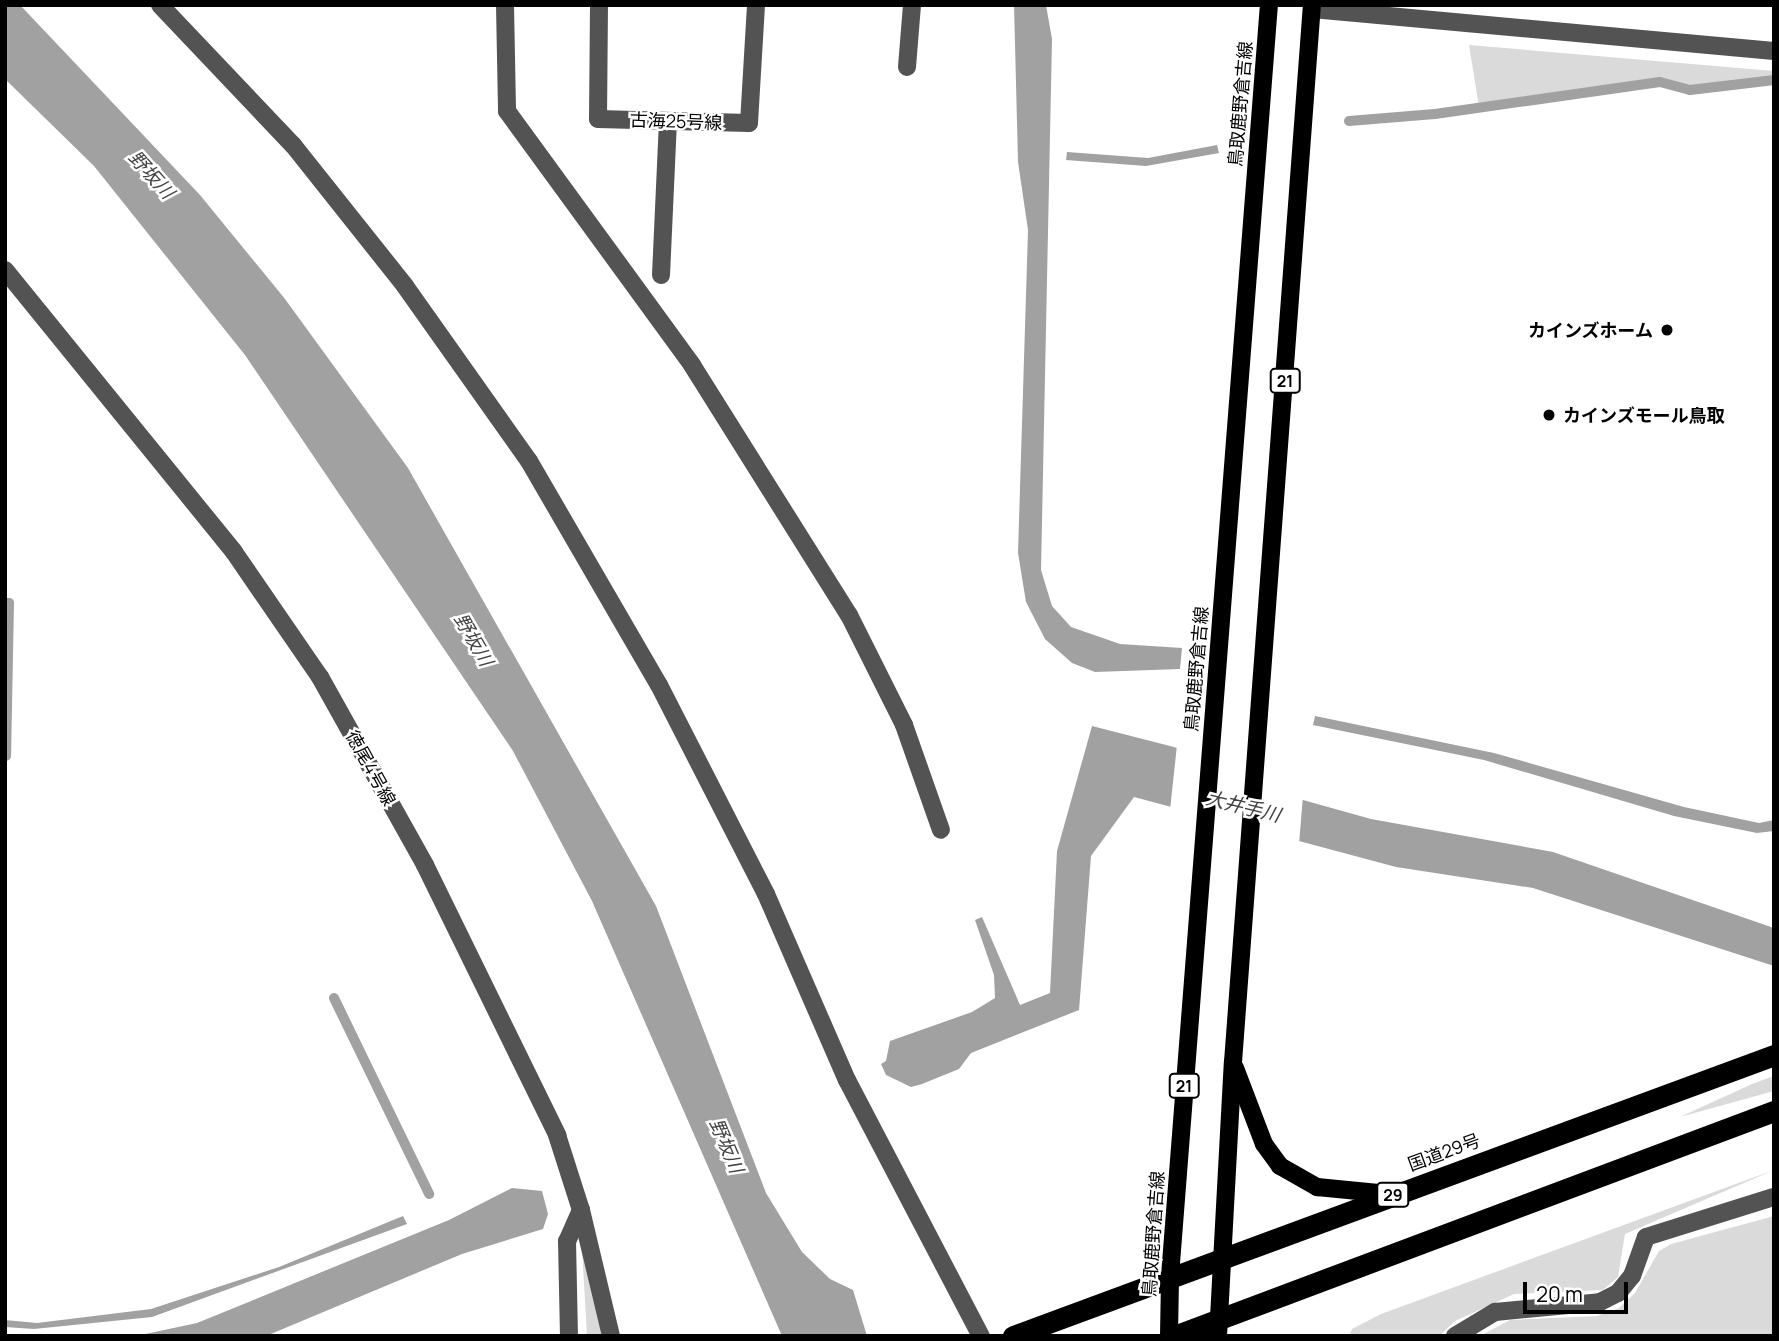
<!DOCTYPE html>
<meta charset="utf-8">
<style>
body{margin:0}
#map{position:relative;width:1779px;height:1341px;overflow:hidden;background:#fff;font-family:Manrope,"Noto Sans JP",sans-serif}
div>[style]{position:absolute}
.green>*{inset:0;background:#dadada}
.water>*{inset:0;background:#a1a1a1}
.pier>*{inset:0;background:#fff}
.stream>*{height:10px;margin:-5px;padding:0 5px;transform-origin:5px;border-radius:5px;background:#a1a1a1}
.minor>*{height:18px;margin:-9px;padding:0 9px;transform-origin:9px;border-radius:9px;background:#535353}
.major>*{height:18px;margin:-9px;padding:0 9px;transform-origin:9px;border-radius:9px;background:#000}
.highway>*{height:21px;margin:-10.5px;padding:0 10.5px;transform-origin:10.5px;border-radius:10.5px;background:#000}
.dots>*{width:19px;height:19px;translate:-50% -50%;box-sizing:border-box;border:4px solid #fff;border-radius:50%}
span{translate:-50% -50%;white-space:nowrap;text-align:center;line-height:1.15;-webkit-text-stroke:5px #fff;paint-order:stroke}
.shield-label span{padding:2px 5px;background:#fff;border:2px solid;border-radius:5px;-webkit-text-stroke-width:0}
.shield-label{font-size:16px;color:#000;font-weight:700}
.street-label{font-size:18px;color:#000}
.poi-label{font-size:18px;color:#000;font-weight:700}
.right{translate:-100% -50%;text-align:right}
.left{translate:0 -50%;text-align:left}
.water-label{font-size:19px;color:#424242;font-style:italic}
.frame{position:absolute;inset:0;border:7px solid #000;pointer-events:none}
.scale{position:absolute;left:1523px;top:1282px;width:105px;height:32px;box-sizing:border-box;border:4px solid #000;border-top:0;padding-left:9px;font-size:21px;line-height:24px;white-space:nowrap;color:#000;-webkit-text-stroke:5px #fff;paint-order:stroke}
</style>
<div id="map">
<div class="green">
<div style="clip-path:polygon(1469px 45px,1774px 71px,1774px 79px,1690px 88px,1660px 80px,1479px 107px)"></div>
<div style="clip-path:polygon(1774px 1076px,1774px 1091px,1680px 1117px,1752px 1084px)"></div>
<div style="clip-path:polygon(1774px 1170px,1625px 1234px,1618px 1277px,1603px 1290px,1514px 1294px,1455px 1321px,1439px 1336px,1349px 1336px,1352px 1329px,1381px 1314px)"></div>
<div style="clip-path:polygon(1774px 1216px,1774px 1336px,1480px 1336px,1510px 1320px,1597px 1316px,1619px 1308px,1635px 1293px,1659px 1251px,1671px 1244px)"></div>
<div style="clip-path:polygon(582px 1249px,603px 1336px,587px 1336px)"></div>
</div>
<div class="water">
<div style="clip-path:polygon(5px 5px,20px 5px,200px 195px,285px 299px,408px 468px,656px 906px,766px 1193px,802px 1252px,830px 1279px,853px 1290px,867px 1336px,782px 1336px,592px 901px,513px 751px,245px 355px,94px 166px,5px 79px)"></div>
<div style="clip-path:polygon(1014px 5px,1046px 5px,1052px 39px,1041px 570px,1052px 606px,1071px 627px,1120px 644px,1182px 648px,1180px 669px,1095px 672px,1072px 663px,1045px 639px,1026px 602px,1018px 553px,1028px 230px,1018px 162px)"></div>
<div style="clip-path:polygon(1217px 145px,1219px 153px,1146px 166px,1066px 160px,1067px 152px,1148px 158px)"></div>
<div style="clip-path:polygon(1315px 716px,1494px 753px,1684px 807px,1759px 823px,1774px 820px,1774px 831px,1757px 833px,1674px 816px,1484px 760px,1313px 725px)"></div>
<div style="clip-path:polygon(1092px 726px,1174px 747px,1303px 800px,1371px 819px,1553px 852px,1774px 928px,1774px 966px,1533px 888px,1396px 867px,1134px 797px,1091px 856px,1079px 1010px,971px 1053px,959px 1069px,922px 1084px,911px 1087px,886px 1075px,881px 1064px,886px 1061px,890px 1041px,972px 1012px,995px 998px,994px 975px,975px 920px,982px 917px,1020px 1005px,1050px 993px,1057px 851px)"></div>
<div style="clip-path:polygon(512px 1188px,542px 1191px,548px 1214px,543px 1229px,462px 1254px,266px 1336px,136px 1336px,197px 1323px,449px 1220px)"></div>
<div style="clip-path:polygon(403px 1216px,407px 1224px,152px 1317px,34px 1329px,5px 1327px,5px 1320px,37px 1323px,151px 1309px,279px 1267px)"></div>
</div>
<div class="pier">
<div style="clip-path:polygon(1177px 745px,1303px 796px,1299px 844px,1170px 810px)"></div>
</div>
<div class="stream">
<div style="left:1349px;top:121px;width:86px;rotate:-4.7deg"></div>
<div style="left:1435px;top:114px;width:227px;rotate:-8.1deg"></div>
<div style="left:1660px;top:82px;width:31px;rotate:15deg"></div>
<div style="left:1690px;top:90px;width:85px;rotate:-6.8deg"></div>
<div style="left:5px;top:603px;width:4px"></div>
<div style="left:9px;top:603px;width:153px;rotate:91.1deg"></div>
<div style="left:334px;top:998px;width:218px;rotate:64.1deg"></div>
</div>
<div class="minor">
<div style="left:160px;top:5px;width:193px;rotate:46.5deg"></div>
<div style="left:293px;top:145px;width:180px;rotate:51.5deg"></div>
<div style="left:405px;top:286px;width:214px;rotate:54.7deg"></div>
<div style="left:529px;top:461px;width:259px;rotate:59.9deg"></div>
<div style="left:659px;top:685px;width:235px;rotate:62.9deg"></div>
<div style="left:766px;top:894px;width:203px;rotate:66.5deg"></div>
<div style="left:847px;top:1080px;width:289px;rotate:62.4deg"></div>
<div style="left:505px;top:5px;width:106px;rotate:88.9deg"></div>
<div style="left:507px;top:111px;width:314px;rotate:53.9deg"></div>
<div style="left:692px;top:365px;width:295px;rotate:57.9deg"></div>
<div style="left:849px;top:615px;width:123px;rotate:63.4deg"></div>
<div style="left:904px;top:725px;width:111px;rotate:70.6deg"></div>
<div style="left:599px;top:5px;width:114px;rotate:90.5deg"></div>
<div style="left:598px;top:119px;width:151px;rotate:1.5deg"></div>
<div style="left:749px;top:123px;width:118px;rotate:-86.6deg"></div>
<div style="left:1312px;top:9px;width:464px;rotate:5.2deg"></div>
<div style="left:907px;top:67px;width:62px;rotate:-85.4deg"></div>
<div style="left:5px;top:270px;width:363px;rotate:50.9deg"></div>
<div style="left:234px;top:552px;width:152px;rotate:55.5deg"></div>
<div style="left:320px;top:677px;width:215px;rotate:60.8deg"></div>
<div style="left:425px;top:865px;width:301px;rotate:63.9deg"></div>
<div style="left:557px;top:1135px;width:79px;rotate:72.3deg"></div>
<div style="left:581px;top:1210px;width:34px;rotate:114deg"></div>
<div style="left:567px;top:1241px;width:95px;rotate:88.8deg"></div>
<div style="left:661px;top:275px;width:154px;rotate:-87.4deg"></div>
<div style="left:581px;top:1210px;width:130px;rotate:76.6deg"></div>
<div style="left:1455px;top:1336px;width:47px;rotate:-31deg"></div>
<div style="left:1495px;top:1312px;width:105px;rotate:-5.4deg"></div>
<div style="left:1600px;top:1302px;width:20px;rotate:-27deg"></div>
<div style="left:1618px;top:1293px;width:22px;rotate:-51deg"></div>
<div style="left:1632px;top:1276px;width:41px;rotate:-70.3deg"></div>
<div style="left:1646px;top:1237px;width:134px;rotate:-17.4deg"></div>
</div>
<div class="major">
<div style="left:1235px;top:1068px;width:81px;rotate:69.1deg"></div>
<div style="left:1264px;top:1144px;width:27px;rotate:54deg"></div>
<div style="left:1280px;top:1166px;width:43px;rotate:29.6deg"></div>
<div style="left:1317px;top:1187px;width:72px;rotate:5.6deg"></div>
<div style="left:1169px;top:1336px;width:60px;rotate:-89deg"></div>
<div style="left:1170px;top:1276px;width:1275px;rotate:-85.55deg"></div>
<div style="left:1218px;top:1336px;width:274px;rotate:-86.9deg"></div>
<div style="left:1233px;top:1062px;width:1060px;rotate:-85.73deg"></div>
</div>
<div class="highway">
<div style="left:1013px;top:1336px;width:811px;rotate:-20.27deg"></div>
<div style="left:1174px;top:1336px;width:641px;rotate:-20.56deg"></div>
</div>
<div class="dots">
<div style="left:1667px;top:330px;background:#000"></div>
<div style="left:1549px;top:415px;background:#000"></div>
</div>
<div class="shield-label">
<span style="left:1285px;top:381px">21</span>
<span style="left:1184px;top:1086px">21</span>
<span style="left:1393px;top:1195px">29</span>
</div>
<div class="street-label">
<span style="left:1240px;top:104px;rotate:-85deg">鳥取鹿野倉吉線</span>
<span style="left:676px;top:121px;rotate:2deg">古海25号線</span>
<span style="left:1196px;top:669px;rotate:-85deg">鳥取鹿野倉吉線</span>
<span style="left:371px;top:768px;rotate:61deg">徳尾4号線</span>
<span style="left:1444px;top:1152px;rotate:-20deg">国道29号</span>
<span style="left:1153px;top:1234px;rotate:-86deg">鳥取鹿野倉吉線</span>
</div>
<div class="poi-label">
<span class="right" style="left:1653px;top:330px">カインズホーム</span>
<span class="left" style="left:1563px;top:415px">カインズモール鳥取</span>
</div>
<div class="water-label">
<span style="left:151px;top:175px;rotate:48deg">野坂川</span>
<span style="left:473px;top:640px;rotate:60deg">野坂川</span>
<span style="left:1243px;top:807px;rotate:14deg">大井手川</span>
<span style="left:726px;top:1146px;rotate:67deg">野坂川</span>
</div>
<div class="frame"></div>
<div class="scale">20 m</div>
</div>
